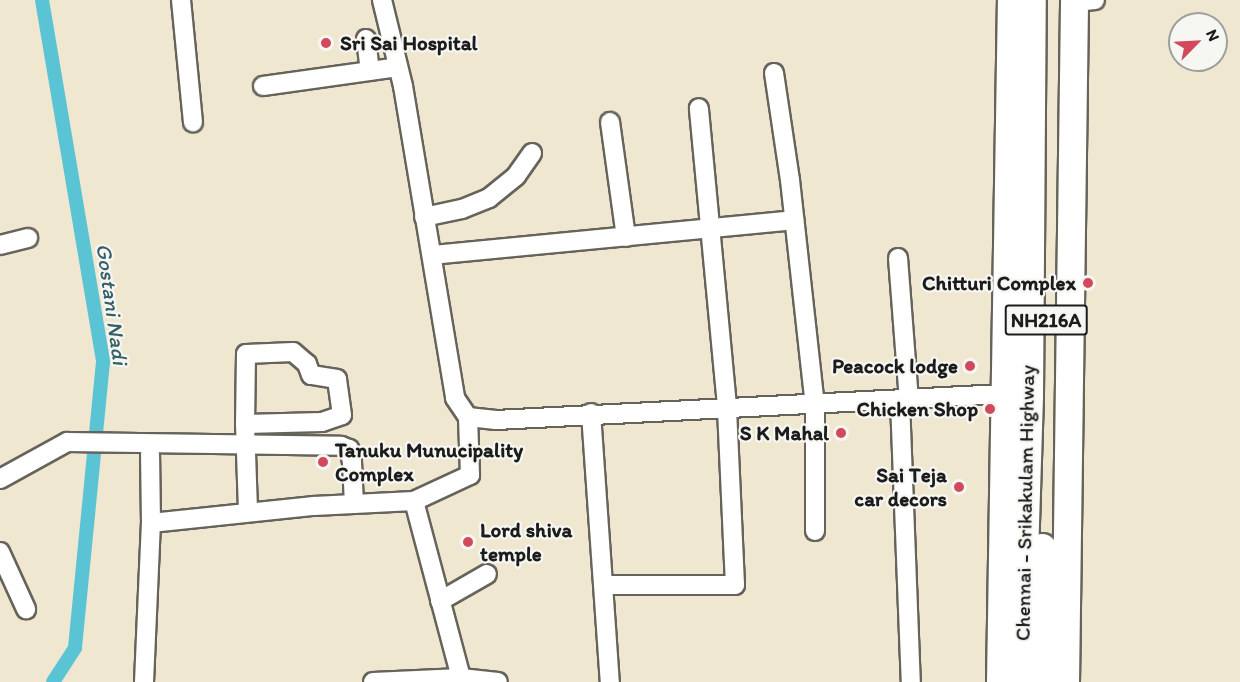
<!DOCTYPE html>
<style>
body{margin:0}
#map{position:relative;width:1240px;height:682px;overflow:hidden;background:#efe7cf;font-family:Itim,sans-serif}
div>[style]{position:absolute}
.canal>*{height:14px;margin:-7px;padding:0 7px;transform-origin:7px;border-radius:7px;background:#5ac4d5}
.roads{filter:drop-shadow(2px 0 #66635b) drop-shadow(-2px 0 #66635b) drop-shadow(0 2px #66635b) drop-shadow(0 -2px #66635b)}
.minor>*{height:18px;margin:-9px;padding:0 9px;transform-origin:9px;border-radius:9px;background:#fff}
.highway>*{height:27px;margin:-13.5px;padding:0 13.5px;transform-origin:13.5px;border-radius:13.5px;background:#fff}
.dots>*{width:16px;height:16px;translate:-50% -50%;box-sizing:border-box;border:3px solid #f6f6f2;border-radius:50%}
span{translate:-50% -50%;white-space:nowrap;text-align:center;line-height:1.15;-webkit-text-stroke:4.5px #f6f6f2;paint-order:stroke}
.shield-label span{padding:2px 4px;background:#f6f6f2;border:2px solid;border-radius:4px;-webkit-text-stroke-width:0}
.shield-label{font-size:20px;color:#1c1c1c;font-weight:700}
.poi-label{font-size:21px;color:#1c1c1c;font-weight:700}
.left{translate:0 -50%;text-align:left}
.right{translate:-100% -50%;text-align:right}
.street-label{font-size:21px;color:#1c1c1c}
.water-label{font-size:22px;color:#355f66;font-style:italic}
.north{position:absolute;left:1168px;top:12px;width:60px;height:60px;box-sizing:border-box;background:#f6f6f2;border:2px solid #9f9f9c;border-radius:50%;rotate:66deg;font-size:16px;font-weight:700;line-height:24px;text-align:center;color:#1c1c1c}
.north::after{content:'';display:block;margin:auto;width:21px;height:27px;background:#d1495b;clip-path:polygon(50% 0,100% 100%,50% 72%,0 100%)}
</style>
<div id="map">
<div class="canal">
<div style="left:42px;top:0;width:367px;rotate:80.4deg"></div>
<div style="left:103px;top:362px;width:287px;rotate:95.6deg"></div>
<div style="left:75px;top:648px;width:40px;rotate:122.9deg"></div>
</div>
<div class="roads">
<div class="minor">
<div style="left:181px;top:0;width:123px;rotate:84.4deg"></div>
<div style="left:382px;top:0;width:89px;rotate:76.3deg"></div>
<div style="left:403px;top:86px;width:316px;rotate:80.5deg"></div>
<div style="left:455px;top:398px;width:23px;rotate:56deg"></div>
<div style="left:468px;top:417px;width:28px;rotate:6deg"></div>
<div style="left:496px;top:420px;width:508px;rotate:-2.94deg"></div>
<div style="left:1074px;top:2px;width:21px;rotate:-5deg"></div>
<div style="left:366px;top:39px;width:32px;rotate:83deg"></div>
<div style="left:774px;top:73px;width:108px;rotate:81.5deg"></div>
<div style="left:790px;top:180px;width:227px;rotate:83.7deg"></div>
<div style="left:815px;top:406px;width:125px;rotate:90deg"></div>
<div style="left:263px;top:86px;width:136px;rotate:-8deg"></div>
<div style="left:610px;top:122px;width:116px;rotate:82.1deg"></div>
<div style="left:424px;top:217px;width:39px;rotate:-12deg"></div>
<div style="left:462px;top:209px;width:29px;rotate:-22deg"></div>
<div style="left:489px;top:198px;width:35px;rotate:-39deg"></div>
<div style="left:516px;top:176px;width:28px;rotate:-55deg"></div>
<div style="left:0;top:245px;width:29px;rotate:-14deg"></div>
<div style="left:432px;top:255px;width:364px;rotate:-5.5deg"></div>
<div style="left:898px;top:258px;width:143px;rotate:85.6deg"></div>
<div style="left:900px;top:401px;width:281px;rotate:87.8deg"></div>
<div style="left:591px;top:413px;width:270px;rotate:86deg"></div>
<div style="left:245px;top:424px;width:77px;rotate:-1.5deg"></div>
<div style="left:322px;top:422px;width:21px;rotate:-19deg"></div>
<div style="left:342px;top:415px;width:36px;rotate:-98deg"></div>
<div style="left:337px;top:379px;width:26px;rotate:-171deg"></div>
<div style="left:311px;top:375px;width:12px;rotate:-110deg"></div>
<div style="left:307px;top:364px;width:18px;rotate:-139deg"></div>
<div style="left:293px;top:352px;width:47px;rotate:177.6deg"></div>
<div style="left:246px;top:354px;width:70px;rotate:90.8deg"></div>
<div style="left:245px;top:424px;width:88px;rotate:88deg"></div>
<div style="left:0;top:479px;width:77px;rotate:-28.9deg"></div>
<div style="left:67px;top:442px;width:274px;rotate:0.8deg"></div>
<div style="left:341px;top:446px;width:9px;rotate:21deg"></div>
<div style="left:349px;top:449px;width:13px;rotate:77deg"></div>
<div style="left:352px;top:462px;width:42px;rotate:87.3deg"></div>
<div style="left:414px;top:501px;width:183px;rotate:75.1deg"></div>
<div style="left:151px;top:523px;width:164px;rotate:-6deg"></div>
<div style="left:314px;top:506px;width:100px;rotate:-2.9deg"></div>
<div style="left:414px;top:501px;width:62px;rotate:-24.9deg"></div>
<div style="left:470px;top:475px;width:58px;rotate:-92deg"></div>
<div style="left:0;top:552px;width:63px;rotate:65.5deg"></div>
<div style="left:604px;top:585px;width:131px"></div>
<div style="left:735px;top:585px;width:179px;rotate:-92.6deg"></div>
<div style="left:727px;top:406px;width:299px;rotate:-95.4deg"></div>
<div style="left:440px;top:601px;width:54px;rotate:-29.9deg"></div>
<div style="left:144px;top:682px;width:159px;rotate:-87.5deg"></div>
<div style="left:151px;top:523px;width:69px;rotate:-90.8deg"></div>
<div style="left:373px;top:682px;width:88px;rotate:-2.6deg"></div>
<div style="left:461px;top:678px;width:37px;rotate:6deg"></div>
</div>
<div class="highway">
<div style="left:1042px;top:547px;width:135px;rotate:89.6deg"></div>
<div style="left:1000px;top:682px;width:682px;rotate:-89.08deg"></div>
<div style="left:1020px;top:682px;width:287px;rotate:-88.2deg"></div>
<div style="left:1029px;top:395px;width:395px;rotate:-89.6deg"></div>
<div style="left:1065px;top:682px;width:682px;rotate:-89.24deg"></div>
</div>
</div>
<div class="dots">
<div style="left:326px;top:43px;background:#d1495b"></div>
<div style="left:1088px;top:283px;background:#d1495b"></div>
<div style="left:970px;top:366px;background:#d1495b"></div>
<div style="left:990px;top:409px;background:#d1495b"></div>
<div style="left:841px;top:433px;background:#d1495b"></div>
<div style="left:323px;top:462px;background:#d1495b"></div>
<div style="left:959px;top:487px;background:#d1495b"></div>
<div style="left:468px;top:542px;background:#d1495b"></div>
</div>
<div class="shield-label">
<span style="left:1046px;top:320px">NH216A</span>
</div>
<div class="poi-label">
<span class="left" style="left:340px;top:43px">Sri Sai Hospital</span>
<span class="right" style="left:1076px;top:283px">Chitturi Complex</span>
<span class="right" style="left:958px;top:366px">Peacock lodge</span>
<span class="right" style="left:978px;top:409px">Chicken Shop</span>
<span class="right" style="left:829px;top:433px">S K Mahal</span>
<span class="left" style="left:335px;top:462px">Tanuku Munucipality<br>Complex</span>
<span class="right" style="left:947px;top:487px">Sai Teja<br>car decors</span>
<span class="left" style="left:480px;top:542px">Lord shiva<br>temple</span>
</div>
<div class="street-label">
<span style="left:1025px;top:503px;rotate:-89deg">Chennai - Srikakulam Highway</span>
</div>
<div class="water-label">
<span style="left:112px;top:304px;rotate:82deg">Gostani Nadi</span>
</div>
<div class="north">N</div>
</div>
